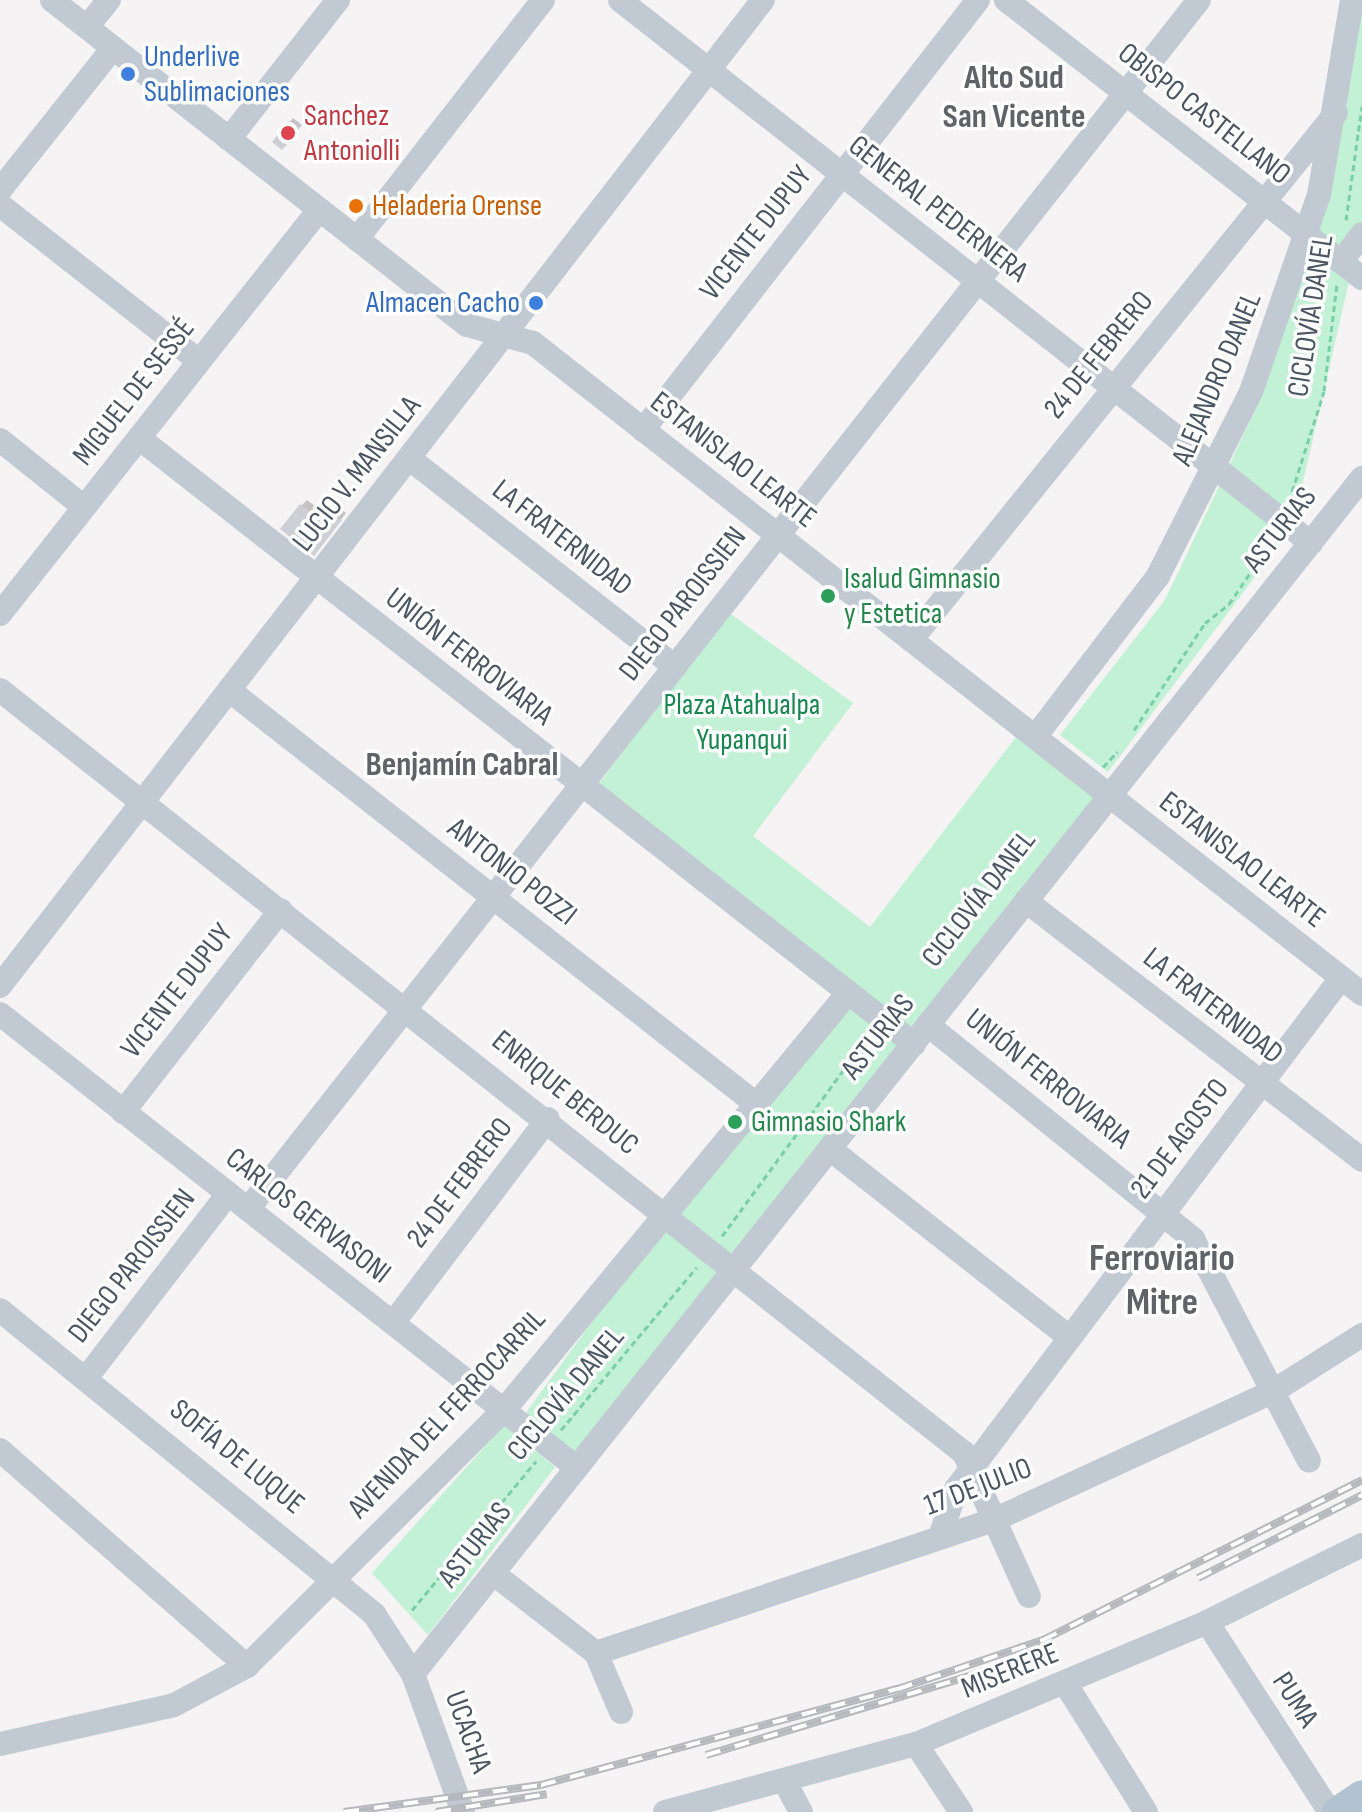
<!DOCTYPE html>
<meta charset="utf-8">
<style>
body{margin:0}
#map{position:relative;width:1362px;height:1812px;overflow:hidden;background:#f5f3f3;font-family:"Sofia Sans Condensed",sans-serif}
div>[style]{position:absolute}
.green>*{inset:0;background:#c3f1d5;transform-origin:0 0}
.shadow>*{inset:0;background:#0003}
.building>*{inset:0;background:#cdcfd5}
.path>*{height:3px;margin-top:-1.5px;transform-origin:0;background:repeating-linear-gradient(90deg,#7ad0a6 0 6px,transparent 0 10px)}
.minor>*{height:24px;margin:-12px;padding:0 12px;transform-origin:12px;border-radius:12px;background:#c1cad2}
.major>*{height:30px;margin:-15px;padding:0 15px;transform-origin:15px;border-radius:15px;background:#b3c2d1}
.rail>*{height:8px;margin-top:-4px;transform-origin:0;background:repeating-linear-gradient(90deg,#fff 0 15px,#b5b8bd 0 30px);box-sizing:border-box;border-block:2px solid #b5b8bd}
.dots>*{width:22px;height:22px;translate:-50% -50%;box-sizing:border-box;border:4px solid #fff;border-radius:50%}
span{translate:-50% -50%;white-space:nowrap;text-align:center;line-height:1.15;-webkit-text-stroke:7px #fff;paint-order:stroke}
.shop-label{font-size:30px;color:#366cbe}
.left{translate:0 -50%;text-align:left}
.right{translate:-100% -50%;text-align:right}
.street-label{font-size:30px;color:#4a5661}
.health-label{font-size:30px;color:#be3a42}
.food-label{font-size:30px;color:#c56008}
.leisure-label{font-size:30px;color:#27864d}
.park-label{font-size:30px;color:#17864f}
.quarter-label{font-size:34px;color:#5f6368;font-weight:700}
.district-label{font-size:38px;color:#5f6368;font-weight:700}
</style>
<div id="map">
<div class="green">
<div style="clip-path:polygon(1362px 0,1362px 225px,1297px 508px,1303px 513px,1108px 772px,1060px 735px,1165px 600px,1260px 400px,1328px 197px)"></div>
<div style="clip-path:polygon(728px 612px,853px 703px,753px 836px,870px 927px,1020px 732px,1105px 797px,913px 1039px,594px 790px)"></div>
<div style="left:849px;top:998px;width:74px;height:276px;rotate:38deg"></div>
<div style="left:661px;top:1227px;width:79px;height:235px;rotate:36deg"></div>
<div style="clip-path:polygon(504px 1425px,555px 1467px,428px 1635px,372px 1573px)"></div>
</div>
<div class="shadow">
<div style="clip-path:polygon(293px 118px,302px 125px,282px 147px,275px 141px)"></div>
<div style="clip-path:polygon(307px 500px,328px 516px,337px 506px,346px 513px,320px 547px,301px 506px)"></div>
</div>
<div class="building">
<div style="clip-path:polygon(288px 121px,300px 130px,282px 150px,272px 142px)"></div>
<div style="clip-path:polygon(300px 504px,322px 521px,330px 511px,342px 520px,314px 556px,280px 529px)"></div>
</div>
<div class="path">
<div style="left:1346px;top:220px;width:115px;rotate:-82deg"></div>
<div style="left:1289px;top:501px;width:115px;rotate:-72.3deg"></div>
<div style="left:1324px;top:391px;width:109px;rotate:-83.1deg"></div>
<div style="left:1134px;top:730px;width:128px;rotate:-56.4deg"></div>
<div style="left:1205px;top:623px;width:31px;rotate:-38deg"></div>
<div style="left:1229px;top:604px;width:80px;rotate:-55.7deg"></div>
<div style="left:1103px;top:767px;width:21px;rotate:-47deg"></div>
<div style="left:722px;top:1236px;width:208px;rotate:-53.8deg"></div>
<div style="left:845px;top:1068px;width:43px;rotate:-38.5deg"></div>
<div style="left:561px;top:1430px;width:212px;rotate:-50.2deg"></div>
<div style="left:412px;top:1610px;width:194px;rotate:-50.2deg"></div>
</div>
<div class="minor">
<div style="left:52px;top:0;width:527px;rotate:38.07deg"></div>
<div style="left:467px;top:325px;width:68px;rotate:15.3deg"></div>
<div style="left:533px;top:343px;width:1054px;rotate:38.14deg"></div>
<div style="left:620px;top:0;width:879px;rotate:38.16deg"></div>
<div style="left:1006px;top:0;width:452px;rotate:38deg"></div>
<div style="left:87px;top:27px;width:35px;rotate:-51deg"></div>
<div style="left:229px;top:139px;width:177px;rotate:-51.9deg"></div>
<div style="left:0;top:190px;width:181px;rotate:-51.5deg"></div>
<div style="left:0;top:205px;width:253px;rotate:38.1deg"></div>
<div style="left:357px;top:239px;width:303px;rotate:-52.1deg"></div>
<div style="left:1341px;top:262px;width:35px;rotate:-53deg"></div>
<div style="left:643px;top:430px;width:545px;rotate:-52.08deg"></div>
<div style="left:139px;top:438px;width:984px;rotate:38.02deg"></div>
<div style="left:0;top:440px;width:107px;rotate:38.6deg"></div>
<div style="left:410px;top:459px;width:337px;rotate:38.1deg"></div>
<div style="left:0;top:614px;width:515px;rotate:-51.71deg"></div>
<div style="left:911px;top:640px;width:677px;rotate:-51.12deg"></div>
<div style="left:0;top:690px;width:1229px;rotate:38.36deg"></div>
<div style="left:964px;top:1453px;width:157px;rotate:65.6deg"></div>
<div style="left:229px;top:690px;width:670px;rotate:38.15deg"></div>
<div style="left:1035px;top:737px;width:203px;rotate:-52.6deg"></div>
<div style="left:1158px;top:576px;width:206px;rotate:-63.2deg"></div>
<div style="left:1251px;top:392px;width:208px;rotate:-71deg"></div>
<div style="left:1319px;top:195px;width:198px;rotate:-80.4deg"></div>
<div style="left:1026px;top:901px;width:424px;rotate:37.6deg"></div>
<div style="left:0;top:986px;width:1247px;rotate:-52.27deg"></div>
<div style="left:0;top:1014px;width:734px;rotate:38.2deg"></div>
<div style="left:928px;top:1025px;width:341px;rotate:38.9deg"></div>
<div style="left:1193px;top:1239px;width:250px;rotate:62.4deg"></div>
<div style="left:123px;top:1112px;width:256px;rotate:-52deg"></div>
<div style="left:830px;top:1149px;width:304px;rotate:38.2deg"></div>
<div style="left:248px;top:1209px;width:1538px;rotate:-51.81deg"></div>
<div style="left:0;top:1310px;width:482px;rotate:39.1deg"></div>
<div style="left:374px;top:1614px;width:72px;rotate:57deg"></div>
<div style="left:413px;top:1674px;width:147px;rotate:70.1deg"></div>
<div style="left:393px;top:1323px;width:256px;rotate:-52.8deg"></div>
<div style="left:87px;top:1377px;width:231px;rotate:-52.4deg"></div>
<div style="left:0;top:1450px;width:328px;rotate:41.2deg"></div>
<div style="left:940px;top:1537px;width:51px;rotate:-71.6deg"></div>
<div style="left:956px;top:1489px;width:640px;rotate:-53deg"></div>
<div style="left:494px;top:1574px;width:129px;rotate:37.8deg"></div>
<div style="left:596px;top:1653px;width:64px;rotate:67deg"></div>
<div style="left:1207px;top:1622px;width:226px;rotate:57.1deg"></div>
<div style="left:596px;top:1653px;width:422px;rotate:-18.5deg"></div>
<div style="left:996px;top:1519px;width:304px;rotate:-24.7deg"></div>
<div style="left:1272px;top:1392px;width:107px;rotate:-32.3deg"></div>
<div style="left:413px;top:1674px;width:1527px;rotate:-51.57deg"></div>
<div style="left:1065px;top:1683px;width:152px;rotate:57.9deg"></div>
<div style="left:0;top:1744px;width:178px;rotate:-12.6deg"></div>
<div style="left:174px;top:1705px;width:83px;rotate:-28.1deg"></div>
<div style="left:247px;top:1666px;width:363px;rotate:-44.9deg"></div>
<div style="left:504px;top:1410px;width:541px;rotate:-50.48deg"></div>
<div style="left:916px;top:1744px;width:82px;rotate:56.5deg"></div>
<div style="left:785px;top:1782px;width:34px;rotate:62deg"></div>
<div style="left:665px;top:1812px;width:260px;rotate:-15.2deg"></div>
<div style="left:916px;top:1744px;width:316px;rotate:-22.7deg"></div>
<div style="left:1207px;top:1622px;width:173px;rotate:-26.4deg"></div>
</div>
<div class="major">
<div style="left:1337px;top:1812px;width:30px;rotate:-34deg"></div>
</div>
<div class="rail">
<div style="left:1198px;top:1578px;width:184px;rotate:-26.8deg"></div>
<div style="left:706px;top:1755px;width:320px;rotate:-16.7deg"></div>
<div style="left:344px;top:1812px;width:199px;rotate:-7.8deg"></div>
<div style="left:541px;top:1785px;width:370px;rotate:-15.1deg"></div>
<div style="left:898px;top:1689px;width:153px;rotate:-18.7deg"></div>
<div style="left:1043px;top:1640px;width:357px;rotate:-26.6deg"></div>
<div style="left:436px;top:1812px;width:112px;rotate:-9.2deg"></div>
</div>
<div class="dots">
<div style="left:128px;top:74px;background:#3f7fe0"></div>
<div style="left:288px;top:133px;background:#e0444e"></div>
<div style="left:356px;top:206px;background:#e8710a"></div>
<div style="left:536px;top:303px;background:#3f7fe0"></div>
<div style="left:828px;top:596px;background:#2e9e5b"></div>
<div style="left:735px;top:1122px;background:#2e9e5b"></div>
</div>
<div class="shop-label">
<span class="left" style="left:144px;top:74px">Underlive<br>Sublimaciones</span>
<span class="right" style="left:520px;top:303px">Almacen Cacho</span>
</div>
<div class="street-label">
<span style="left:1204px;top:114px;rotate:38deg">OBISPO CASTELLANO</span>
<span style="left:938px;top:209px;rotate:38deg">GENERAL PEDERNERA</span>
<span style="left:756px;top:233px;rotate:-52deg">VICENTE DUPUY</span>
<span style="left:1311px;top:316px;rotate:-81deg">CICLOVÍA DANEL</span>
<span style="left:1099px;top:355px;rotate:-51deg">24 DE FEBRERO</span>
<span style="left:1217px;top:379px;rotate:-67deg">ALEJANDRO DANEL</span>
<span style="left:134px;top:392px;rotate:-52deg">MIGUEL DE SESSÉ</span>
<span style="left:733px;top:460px;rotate:38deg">ESTANISLAO LEARTE</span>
<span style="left:357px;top:474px;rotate:-52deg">LUCIO V. MANSILLA</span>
<span style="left:1280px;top:530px;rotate:-52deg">ASTURIAS</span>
<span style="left:562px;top:538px;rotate:38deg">LA FRATERNIDAD</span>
<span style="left:683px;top:604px;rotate:-52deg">DIEGO PAROISSIEN</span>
<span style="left:469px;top:657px;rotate:38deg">UNIÓN FERROVIARIA</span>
<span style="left:1242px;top:860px;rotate:38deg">ESTANISLAO LEARTE</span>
<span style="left:512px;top:872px;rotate:38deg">ANTONIO POZZI</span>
<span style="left:979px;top:899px;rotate:-52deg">CICLOVÍA DANEL</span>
<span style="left:177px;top:991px;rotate:-52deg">VICENTE DUPUY</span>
<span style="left:1213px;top:1006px;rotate:38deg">LA FRATERNIDAD</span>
<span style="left:878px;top:1037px;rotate:-52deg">ASTURIAS</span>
<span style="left:1048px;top:1079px;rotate:39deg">UNIÓN FERROVIARIA</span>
<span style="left:565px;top:1093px;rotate:39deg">ENRIQUE BERDUC</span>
<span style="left:1180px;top:1139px;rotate:-53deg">21 DE AGOSTO</span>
<span style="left:460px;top:1183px;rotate:-53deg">24 DE FEBRERO</span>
<span style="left:308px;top:1216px;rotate:38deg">CARLOS GERVASONI</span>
<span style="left:132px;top:1266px;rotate:-52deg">DIEGO PAROISSIEN</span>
<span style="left:566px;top:1394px;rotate:-50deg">CICLOVÍA DANEL</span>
<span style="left:447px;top:1414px;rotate:-47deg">AVENIDA DEL FERROCARRIL</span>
<span style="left:237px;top:1457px;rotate:39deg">SOFÍA DE LUQUE</span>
<span style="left:978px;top:1487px;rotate:-21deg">17 DE JULIO</span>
<span style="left:475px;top:1545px;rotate:-52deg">ASTURIAS</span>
<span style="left:1010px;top:1671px;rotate:-22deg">MISERERE</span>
<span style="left:1295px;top:1700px;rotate:57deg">PUMA</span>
<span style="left:468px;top:1732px;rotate:70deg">UCACHA</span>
</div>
<div class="health-label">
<span class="left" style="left:304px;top:133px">Sanchez<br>Antoniolli</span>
</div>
<div class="food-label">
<span class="left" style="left:372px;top:206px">Heladeria Orense</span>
</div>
<div class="leisure-label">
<span class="left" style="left:844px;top:596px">Isalud Gimnasio<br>y Estetica</span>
<span class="left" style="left:751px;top:1122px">Gimnasio Shark</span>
</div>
<div class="park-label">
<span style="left:742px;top:722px">Plaza Atahualpa<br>Yupanqui</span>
</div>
<div class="quarter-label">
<span style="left:1014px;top:97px">Alto Sud<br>San Vicente</span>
<span style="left:462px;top:765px">Benjamín Cabral</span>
</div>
<div class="district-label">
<span style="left:1162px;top:1281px">Ferroviario<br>Mitre</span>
</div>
</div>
